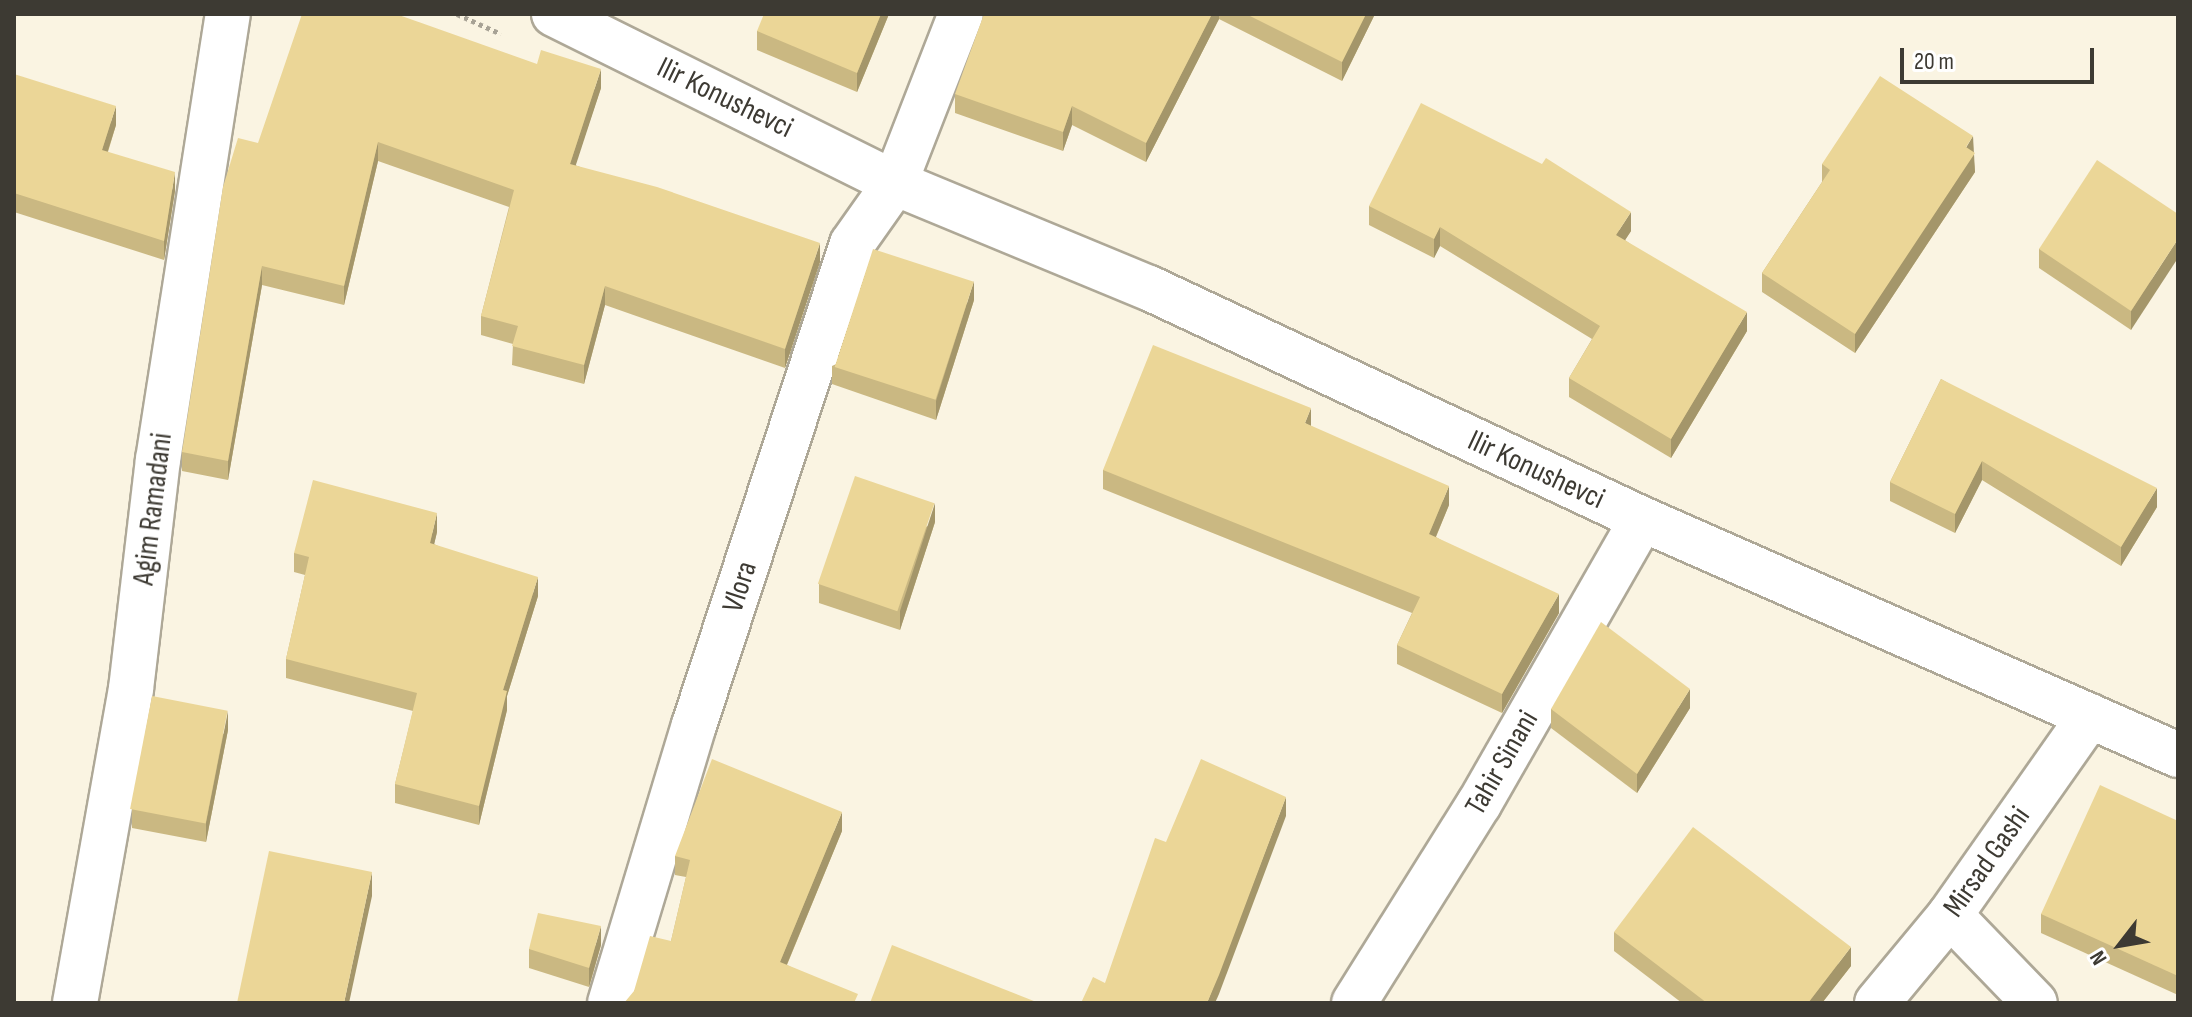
<!DOCTYPE html>
<style>
body{margin:0}
#map{position:relative;width:2192px;height:1017px;overflow:hidden;background:#faf4e2;font-family:"Sofia Sans Condensed",sans-serif}
div>[style]{position:absolute}
.path>*{height:5px;margin-top:-2.5px;transform-origin:0;background:repeating-linear-gradient(90deg,#a7a295 0 4px,transparent 0 8px)}
.roads{filter:drop-shadow(2px 0 #aea897) drop-shadow(-2px 0 #aea897) drop-shadow(0 2px #aea897) drop-shadow(0 -2px #aea897)}
.street>*{height:44px;margin:-22px;padding:0 22px;transform-origin:22px;border-radius:22px;background:#fff}
.secondary>*{height:44px;margin:-22px;padding:0 22px;transform-origin:22px;border-radius:22px;background:#fff}
.wall>*{inset:0;background:#cab882}
.shaded-wall>*{inset:0;background:#a4966a}
.building>*{inset:0;background:#ebd697;transform-origin:0 0}
span{translate:-50% -50%;white-space:nowrap;text-align:center;line-height:1.15;-webkit-text-stroke:8px #fff;paint-order:stroke}
.street-label{font-size:30px;color:#3d3a33}
.frame{position:absolute;inset:0;border:16px solid #3d3a33;pointer-events:none}
.north{position:absolute;left:2080px;top:905px;width:80px;height:80px;-webkit-text-stroke:6px #fff;paint-order:stroke;rotate:239deg;font-size:22px;font-weight:700;line-height:32px;text-align:center;color:#3d3a33}
.north::after{content:'';display:block;margin:auto;width:28px;height:36px;background:#3d3a33;clip-path:polygon(50% 0,100% 100%,50% 72%,0 100%)}
.scale{position:absolute;left:1900px;top:48px;width:194px;height:36px;box-sizing:border-box;border:4px solid #3d3a33;border-top:0;padding-left:10px;font-size:24px;line-height:28px;white-space:nowrap;color:#3d3a33;-webkit-text-stroke:6px #fff;paint-order:stroke}
</style>
<div id="map">
<div class="path">
<div style="left:457px;top:14px;width:48px;rotate:24.4deg"></div>
</div>
<div class="roads">
<div class="street">
<div style="left:1950px;top:915px;width:122px;rotate:46deg"></div>
<div style="left:75px;top:1003px;width:319px;rotate:-79.9deg"></div>
<div style="left:131px;top:689px;width:231px;rotate:-83.3deg"></div>
<div style="left:158px;top:460px;width:451px;rotate:-81.1deg"></div>
<div style="left:610px;top:1003px;width:290px;rotate:-73.2deg"></div>
<div style="left:694px;top:725px;width:506px;rotate:-71.82deg"></div>
<div style="left:852px;top:244px;width:75px;rotate:-54.8deg"></div>
<div style="left:895px;top:183px;width:181px;rotate:-68.7deg"></div>
<div style="left:1354px;top:1003px;width:235px;rotate:-57.9deg"></div>
<div style="left:1479px;top:804px;width:328px;rotate:-60.2deg"></div>
<div style="left:1877px;top:1003px;width:114px;rotate:-50.3deg"></div>
<div style="left:1950px;top:915px;width:243px;rotate:-54.9deg"></div>
</div>
<div class="secondary">
<div style="left:554px;top:14px;width:381px;rotate:26.4deg"></div>
<div style="left:895px;top:183px;width:275px;rotate:22.5deg"></div>
<div style="left:1149px;top:288px;width:544px;rotate:25.11deg"></div>
<div style="left:1642px;top:519px;width:586px;rotate:23.76deg"></div>
</div>
</div>
<div class="wall">
<div style="clip-path:polygon(889px 14px,857px 92px,757px 50px,757px 31px)"></div>
<div style="clip-path:polygon(1108px 14px,1375px 14px,1342px 81px,1219px 19px,1146px 162px,1072px 125px,1063px 151px,955px 113px,955px 94px,1107px 16px)"></div>
<div style="clip-path:polygon(14px 74px,116px 125px,108px 152px,175px 191px,164px 260px,14px 212px)"></div>
<div style="clip-path:polygon(601px 88px,575px 165px,820px 262px,785px 368px,605px 305px,584px 384px,512px 365px,513px 344px,481px 335px,481px 316px,509px 207px,378px 161px,344px 305px,262px 285px,228px 480px,182px 471px,182px 452px,258px 143px)"></div>
<div style="clip-path:polygon(1973px 152px,1975px 172px,1855px 353px,1762px 292px,1762px 273px,1822px 182px,1822px 164px)"></div>
<div style="clip-path:polygon(1369px 206px,1631px 231px,1625px 240px,1747px 331px,1671px 458px,1569px 397px,1569px 378px,1592px 339px,1440px 246px,1434px 258px,1369px 225px)"></div>
<div style="clip-path:polygon(2178px 214px,2131px 330px,2039px 268px,2039px 249px)"></div>
<div style="clip-path:polygon(974px 300px,936px 420px,832px 384px,832px 366px)"></div>
<div style="clip-path:polygon(1941px 379px,2157px 507px,2121px 566px,1982px 480px,1955px 533px,1890px 501px,1890px 482px)"></div>
<div style="clip-path:polygon(1311px 426px,1449px 505px,1436px 537px,1559px 613px,1502px 713px,1397px 664px,1397px 645px,1412px 613px,1103px 489px,1103px 470px)"></div>
<div style="clip-path:polygon(935px 522px,900px 630px,819px 603px,819px 584px)"></div>
<div style="clip-path:polygon(437px 532px,434px 544px,538px 596px,507px 696px,507px 710px,479px 825px,395px 803px,395px 784px,413px 711px,286px 678px,286px 659px,305px 575px,294px 572px,294px 553px)"></div>
<div style="clip-path:polygon(2178px 668px,2178px 691px,2176px 690px,2176px 671px)"></div>
<div style="clip-path:polygon(1690px 708px,1637px 793px,1551px 728px,1551px 709px)"></div>
<div style="clip-path:polygon(228px 730px,206px 842px,132px 828px,132px 809px)"></div>
<div style="clip-path:polygon(2178px 821px,2178px 995px,2041px 933px,2041px 914px)"></div>
<div style="clip-path:polygon(842px 831px,787px 965px,858px 1003px,634px 991px,671px 941px,686px 877px,675px 875px,675px 856px)"></div>
<div style="clip-path:polygon(1614px 932px,1851px 966px,1822px 1003px,1682px 1003px,1614px 951px)"></div>
<div style="clip-path:polygon(601px 945px,589px 987px,529px 968px,529px 949px)"></div>
</div>
<div class="shaded-wall">
<div style="clip-path:polygon(881px 14px,889px 14px,857px 92px,857px 73px)"></div>
<div style="clip-path:polygon(1212px 14px,1219px 14px,1219px 19px,1146px 162px,1146px 143px)"></div>
<div style="clip-path:polygon(1366px 14px,1375px 14px,1342px 81px,1342px 62px)"></div>
<div style="clip-path:polygon(601px 69px,601px 88px,570px 183px,570px 164px)"></div>
<div style="clip-path:polygon(116px 106px,116px 125px,102px 169px,102px 150px)"></div>
<div style="clip-path:polygon(1072px 106px,1072px 125px,1063px 151px,1063px 132px)"></div>
<div style="clip-path:polygon(1973px 136px,1975px 172px,1855px 353px,1855px 334px)"></div>
<div style="clip-path:polygon(378px 142px,378px 161px,344px 305px,344px 286px)"></div>
<div style="clip-path:polygon(175px 172px,175px 191px,164px 260px,164px 241px)"></div>
<div style="clip-path:polygon(1631px 212px,1631px 231px,1616px 254px,1616px 235px)"></div>
<div style="clip-path:polygon(1440px 227px,1440px 246px,1434px 258px,1434px 239px)"></div>
<div style="clip-path:polygon(2178px 239px,2178px 258px,2131px 330px,2131px 311px)"></div>
<div style="clip-path:polygon(820px 243px,820px 262px,785px 368px,785px 349px)"></div>
<div style="clip-path:polygon(262px 266px,262px 285px,228px 480px,228px 461px)"></div>
<div style="clip-path:polygon(974px 281px,974px 300px,936px 420px,936px 401px)"></div>
<div style="clip-path:polygon(605px 286px,605px 305px,584px 384px,584px 365px)"></div>
<div style="clip-path:polygon(1747px 312px,1747px 331px,1671px 458px,1671px 439px)"></div>
<div style="clip-path:polygon(1311px 408px,1311px 427px,1305px 423px)"></div>
<div style="clip-path:polygon(1982px 461px,1982px 480px,1955px 533px,1955px 514px)"></div>
<div style="clip-path:polygon(1449px 486px,1449px 505px,1429px 553px,1429px 534px)"></div>
<div style="clip-path:polygon(2157px 488px,2157px 507px,2121px 566px,2121px 547px)"></div>
<div style="clip-path:polygon(935px 503px,935px 522px,900px 630px,900px 611px)"></div>
<div style="clip-path:polygon(437px 513px,437px 532px,430px 562px,430px 543px)"></div>
<div style="clip-path:polygon(538px 577px,538px 596px,507px 696px,507px 710px,479px 825px,479px 806px,503px 690px)"></div>
<div style="clip-path:polygon(1559px 594px,1559px 613px,1502px 713px,1502px 694px)"></div>
<div style="clip-path:polygon(1690px 689px,1690px 708px,1637px 793px,1637px 774px)"></div>
<div style="clip-path:polygon(228px 711px,228px 730px,206px 842px,206px 823px)"></div>
<div style="clip-path:polygon(1286px 797px,1286px 816px,1219px 994px,1215px 1003px,1207px 1003px)"></div>
<div style="clip-path:polygon(842px 812px,842px 831px,780px 981px,780px 962px)"></div>
<div style="clip-path:polygon(372px 872px,372px 896px,349px 1003px,344px 1003px)"></div>
<div style="clip-path:polygon(601px 926px,601px 945px,589px 987px,589px 968px)"></div>
<div style="clip-path:polygon(1851px 947px,1851px 966px,1822px 1003px,1808px 1003px)"></div>
</div>
<div class="building">
<div style="clip-path:polygon(302px 14px,396px 14px,537px 64px,541px 50px,601px 69px,570px 164px,657px 187px,820px 243px,785px 349px,605px 286px,584px 365px,512px 346px,518px 326px,481px 316px,514px 190px,378px 142px,344px 286px,262px 266px,228px 461px,182px 452px,223px 187px,238px 138px,258px 143px)"></div>
<div style="clip-path:polygon(764px 14px,881px 14px,857px 73px,757px 31px)"></div>
<div style="clip-path:polygon(984px 14px,1102px 14px,1107px 16px,1108px 14px,1212px 14px,1146px 143px,1072px 106px,1063px 132px,955px 94px)"></div>
<div style="clip-path:polygon(1246px 14px,1366px 14px,1342px 62px)"></div>
<div style="clip-path:polygon(14px 74px,116px 106px,102px 150px,175px 172px,164px 241px,14px 193px)"></div>
<div style="clip-path:polygon(1880px 76px,1973px 136px,1966px 147px,1975px 153px,1855px 334px,1762px 273px,1830px 170px,1822px 164px)"></div>
<div style="clip-path:polygon(1421px 103px,1542px 164px,1546px 158px,1631px 212px,1616px 235px,1747px 312px,1671px 439px,1569px 378px,1600px 326px,1440px 227px,1434px 239px,1369px 206px)"></div>
<div style="clip-path:polygon(2097px 160px,2178px 214px,2178px 239px,2131px 311px,2039px 249px)"></div>
<div style="left:873px;top:249px;width:106px;height:124px;rotate:18deg"></div>
<div style="clip-path:polygon(1153px 345px,1311px 408px,1305px 423px,1449px 486px,1429px 534px,1559px 594px,1502px 694px,1397px 645px,1420px 597px,1103px 470px)"></div>
<div style="clip-path:polygon(1941px 379px,2157px 488px,2121px 547px,1982px 461px,1955px 514px,1890px 482px)"></div>
<div style="left:855px;top:476px;width:84px;height:114px;rotate:19deg"></div>
<div style="clip-path:polygon(313px 480px,437px 513px,430px 543px,538px 577px,503px 690px,507px 691px,479px 806px,395px 784px,417px 693px,286px 659px,309px 557px,294px 553px)"></div>
<div style="clip-path:polygon(1601px 622px,1690px 689px,1637px 774px,1551px 709px)"></div>
<div style="left:152px;top:696px;width:77px;height:115px;rotate:11deg"></div>
<div style="clip-path:polygon(712px 759px,842px 812px,780px 962px,858px 994px,854px 1003px,624px 1003px,634px 991px,650px 936px,671px 941px,690px 860px,675px 856px)"></div>
<div style="clip-path:polygon(1201px 759px,1286px 797px,1219px 975px,1207px 1003px,1081px 1003px,1093px 977px,1105px 983px,1155px 838px,1166px 842px)"></div>
<div style="clip-path:polygon(2100px 785px,2178px 821px,2178px 976px,2041px 914px)"></div>
<div style="clip-path:polygon(1693px 827px,1851px 947px,1808px 1003px,1707px 1003px,1614px 932px)"></div>
<div style="clip-path:polygon(269px 851px,372px 872px,344px 1003px,237px 1003px)"></div>
<div style="clip-path:polygon(538px 913px,601px 926px,589px 968px,529px 949px)"></div>
<div style="clip-path:polygon(892px 945px,1039px 1003px,870px 1003px)"></div>
</div>
<div class="street-label">
<span style="left:725px;top:98px;rotate:26deg">Ilir Konushevci</span>
<span style="left:1536px;top:470px;rotate:25deg">Ilir Konushevci</span>
<span style="left:153px;top:509px;rotate:-83deg">Agim Ramadani</span>
<span style="left:740px;top:587px;rotate:-72deg">Vlora</span>
<span style="left:1502px;top:763px;rotate:-60deg">Tahir Sinani</span>
<span style="left:1987px;top:862px;rotate:-55deg">Mirsad Gashi</span>
</div>
<div class="frame"></div>
<div class="north">N</div>
<div class="scale">20 m</div>
</div>
